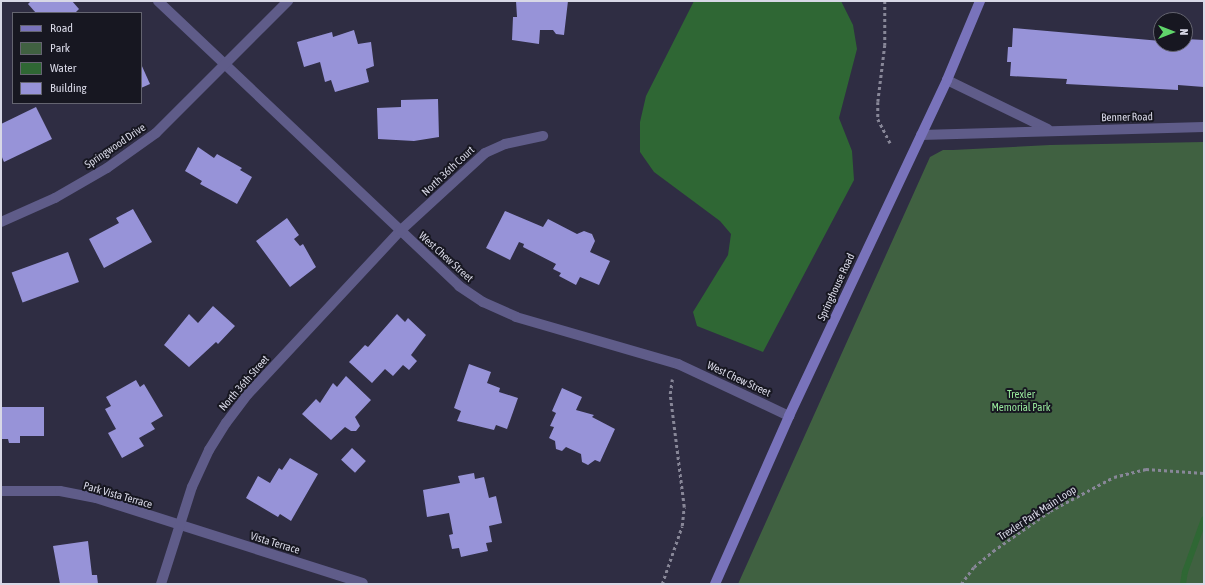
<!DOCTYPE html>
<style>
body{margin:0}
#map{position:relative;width:1205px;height:585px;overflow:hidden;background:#2f2d43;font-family:"Asap Condensed",sans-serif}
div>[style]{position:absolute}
.green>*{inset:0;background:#406141}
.water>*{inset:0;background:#2f6734}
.stream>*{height:6px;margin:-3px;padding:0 3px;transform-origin:3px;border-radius:3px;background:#2f6734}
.building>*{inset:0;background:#9793d8;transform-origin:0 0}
.path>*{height:2.5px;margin-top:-1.25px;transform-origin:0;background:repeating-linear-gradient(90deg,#888798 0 3px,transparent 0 6px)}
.street>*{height:10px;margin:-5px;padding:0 5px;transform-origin:5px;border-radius:5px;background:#5f5c89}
.secondary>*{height:10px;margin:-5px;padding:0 5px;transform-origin:5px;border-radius:5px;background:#7973bb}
span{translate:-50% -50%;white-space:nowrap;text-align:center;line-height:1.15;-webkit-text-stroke:4px #171721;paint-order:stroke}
.street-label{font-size:11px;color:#d8d8e6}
.park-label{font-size:11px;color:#98e89c}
.frame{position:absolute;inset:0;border:2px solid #d8d8e6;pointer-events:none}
.legend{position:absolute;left:12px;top:12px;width:130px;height:92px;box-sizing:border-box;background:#171721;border:1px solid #646470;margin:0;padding:5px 7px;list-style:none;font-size:12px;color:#d8d8e6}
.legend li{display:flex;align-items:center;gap:8px;height:20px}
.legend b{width:20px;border:1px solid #646470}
.north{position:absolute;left:1153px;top:12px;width:40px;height:40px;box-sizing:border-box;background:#171721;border:1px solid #646470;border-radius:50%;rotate:90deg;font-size:11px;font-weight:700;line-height:16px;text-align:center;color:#d8d8e6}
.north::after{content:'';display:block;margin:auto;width:14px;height:18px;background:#60d56b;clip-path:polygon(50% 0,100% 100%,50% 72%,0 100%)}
</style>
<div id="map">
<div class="green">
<div style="clip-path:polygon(1204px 142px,1204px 584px,738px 584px,930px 157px,943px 150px,953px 150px,1050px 145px)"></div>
</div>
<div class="water">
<div style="clip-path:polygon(694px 1px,841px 1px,853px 25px,857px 49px,839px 118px,852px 151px,854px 180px,763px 352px,697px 326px,693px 312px,728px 255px,731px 234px,720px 221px,654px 172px,640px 152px,640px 122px,646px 96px)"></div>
</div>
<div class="stream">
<div style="left:1183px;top:584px;width:12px;rotate:-81deg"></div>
<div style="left:1185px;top:572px;width:56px;rotate:-70.3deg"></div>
</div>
<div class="building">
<div style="clip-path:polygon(31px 1px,72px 1px,79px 9px,75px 13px,36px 13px,28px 4px)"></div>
<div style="clip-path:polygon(516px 1px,568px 1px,564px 35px,556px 34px,553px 30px,540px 30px,539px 44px,512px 40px,513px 17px,517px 17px)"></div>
<div style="clip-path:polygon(1013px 28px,1161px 41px,1161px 44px,1185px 44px,1185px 39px,1204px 40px,1204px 87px,1178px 85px,1178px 90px,1066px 84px,1067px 79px,1010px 76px,1011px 62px,1007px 62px,1008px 47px,1012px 47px)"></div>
<div style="clip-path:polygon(354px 30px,358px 44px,371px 42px,374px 66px,366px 69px,369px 82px,335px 92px,331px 80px,325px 82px,320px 62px,304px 67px,297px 42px,332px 32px,333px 37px)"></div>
<div style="clip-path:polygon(141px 64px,150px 84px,141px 88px)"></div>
<div style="clip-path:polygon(438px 99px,439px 137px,414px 141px,378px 139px,377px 108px,401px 107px,401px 100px)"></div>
<div style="clip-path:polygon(36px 107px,52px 139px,4px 162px,1px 155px,1px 124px)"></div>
<div style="clip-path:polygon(198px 147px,214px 158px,217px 154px,242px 168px,240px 170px,252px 177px,237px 204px,200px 184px,202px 181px,185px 171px)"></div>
<div style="clip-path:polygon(133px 209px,152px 242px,104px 268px,89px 239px,119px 223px,116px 218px)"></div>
<div style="clip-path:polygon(505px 211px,543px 227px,548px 219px,577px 234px,584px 231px,592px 234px,595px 241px,590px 252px,610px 261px,599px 285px,580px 277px,576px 285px,559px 276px,561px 273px,553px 269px,556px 264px,523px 247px,524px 244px,519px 242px,510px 260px,486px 248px)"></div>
<div style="clip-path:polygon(287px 218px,299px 235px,294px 239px,300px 246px,303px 244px,316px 267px,290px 287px,256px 241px)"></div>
<div style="left:68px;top:252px;width:32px;height:60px;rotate:70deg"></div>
<div style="clip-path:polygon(213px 306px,235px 326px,218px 344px,216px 342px,189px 367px,164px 345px,189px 314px,198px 323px)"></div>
<div style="clip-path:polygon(397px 314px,405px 322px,408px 318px,426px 335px,411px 355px,417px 361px,409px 370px,403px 365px,393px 376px,385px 369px,372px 383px,349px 362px,365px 345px,368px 347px)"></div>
<div style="clip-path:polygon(469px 364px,491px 372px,487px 383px,500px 388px,499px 392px,518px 398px,507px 429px,496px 425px,494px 430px,457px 421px,461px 411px,454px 408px)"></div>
<div style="clip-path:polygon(346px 376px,371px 400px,355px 417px,360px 426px,356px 431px,351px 431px,345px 427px,331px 440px,302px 414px,316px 399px,320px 403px,333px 383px,337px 387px)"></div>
<div style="clip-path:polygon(136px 380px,140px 387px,144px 384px,163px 416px,151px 423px,155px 429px,139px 438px,144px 446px,122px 458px,108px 433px,116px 429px,105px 409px,111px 406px,106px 397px)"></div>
<div style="clip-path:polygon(562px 388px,582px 397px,576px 410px,594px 415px,592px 417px,615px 429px,600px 462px,595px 460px,588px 465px,582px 462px,581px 454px,566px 447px,562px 451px,556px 449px,555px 441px,549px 438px,554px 427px,550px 426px,556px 413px,552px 411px)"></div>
<div style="clip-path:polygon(1px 407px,44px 407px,44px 436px,20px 436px,20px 443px,9px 443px,8px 439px,1px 439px)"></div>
<div style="left:352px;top:448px;width:19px;height:16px;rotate:43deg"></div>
<div style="clip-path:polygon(290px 458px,318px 474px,291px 521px,280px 514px,278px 517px,246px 498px,258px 476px,270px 483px,279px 468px,282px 470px)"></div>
<div style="clip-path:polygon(474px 473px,475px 479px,484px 477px,489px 498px,496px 496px,502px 523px,489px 526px,492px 542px,486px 543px,488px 551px,461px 557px,459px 548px,452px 549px,449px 535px,453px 534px,449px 513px,427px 517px,423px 490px,460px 483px,458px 476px)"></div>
<div style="clip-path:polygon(88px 541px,92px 575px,97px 575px,98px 584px,60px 584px,53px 546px)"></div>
</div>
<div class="path">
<div style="left:885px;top:1px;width:44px;rotate:90deg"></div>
<div style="left:885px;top:45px;width:57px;rotate:97deg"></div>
<div style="left:878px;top:102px;width:17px;rotate:90deg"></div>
<div style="left:878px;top:119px;width:27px;rotate:63deg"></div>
<div style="left:662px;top:584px;width:61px;rotate:-71deg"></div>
<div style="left:682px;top:526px;width:19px;rotate:-84deg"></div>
<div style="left:684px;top:507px;width:114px;rotate:-97.1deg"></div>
<div style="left:670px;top:394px;width:15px;rotate:-82deg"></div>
<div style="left:961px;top:584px;width:21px;rotate:-53deg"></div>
<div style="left:974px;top:567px;width:25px;rotate:-40deg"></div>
<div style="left:993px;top:551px;width:70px;rotate:-35.1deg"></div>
<div style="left:1050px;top:511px;width:72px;rotate:-28deg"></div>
<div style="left:1114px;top:477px;width:33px;rotate:-14deg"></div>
<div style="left:1146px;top:469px;width:58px;rotate:3.9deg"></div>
</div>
<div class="street">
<div style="left:158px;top:1px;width:415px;rotate:43.4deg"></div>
<div style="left:459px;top:286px;width:29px;rotate:34deg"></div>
<div style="left:483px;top:302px;width:36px;rotate:24deg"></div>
<div style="left:516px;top:317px;width:169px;rotate:16.2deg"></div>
<div style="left:678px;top:364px;width:123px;rotate:25.1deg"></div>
<div style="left:947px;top:80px;width:112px;rotate:25.9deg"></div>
<div style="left:921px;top:135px;width:283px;rotate:-1.6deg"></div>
<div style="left:1px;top:222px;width:59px;rotate:-24deg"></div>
<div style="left:55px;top:198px;width:60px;rotate:-30deg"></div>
<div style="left:107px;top:168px;width:60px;rotate:-35.5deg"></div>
<div style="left:156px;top:133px;width:187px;rotate:-45deg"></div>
<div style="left:1px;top:491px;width:59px"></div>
<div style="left:60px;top:491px;width:37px;rotate:11deg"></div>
<div style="left:96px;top:498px;width:280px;rotate:17.7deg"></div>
<div style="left:161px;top:584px;width:102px;rotate:-72.3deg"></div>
<div style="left:192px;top:487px;width:41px;rotate:-65.3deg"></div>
<div style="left:209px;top:450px;width:32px;rotate:-58deg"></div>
<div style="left:226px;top:423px;width:36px;rotate:-53deg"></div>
<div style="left:248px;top:394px;width:223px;rotate:-47deg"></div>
<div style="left:400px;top:231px;width:115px;rotate:-42.5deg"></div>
<div style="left:485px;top:153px;width:22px;rotate:-24deg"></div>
<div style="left:505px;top:144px;width:39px;rotate:-12deg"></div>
</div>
<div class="secondary">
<div style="left:715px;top:584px;width:184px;rotate:-66.2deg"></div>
<div style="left:789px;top:416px;width:371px;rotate:-64.8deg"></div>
<div style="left:947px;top:80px;width:86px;rotate:-67.3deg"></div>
</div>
<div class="street-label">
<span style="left:1127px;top:117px;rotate:-1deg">Benner Road</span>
<span style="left:115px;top:146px;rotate:-34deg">Springwood Drive</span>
<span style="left:448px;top:171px;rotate:-43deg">North 36th Court</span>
<span style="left:446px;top:257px;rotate:42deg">West Chew Street</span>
<span style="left:836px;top:287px;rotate:-65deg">Springhouse Road</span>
<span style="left:739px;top:379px;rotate:25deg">West Chew Street</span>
<span style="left:244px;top:383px;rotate:-49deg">North 36th Street</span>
<span style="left:118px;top:495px;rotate:16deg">Park Vista Terrace</span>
<span style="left:1037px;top:513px;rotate:-33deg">Trexler Park Main Loop</span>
<span style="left:275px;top:543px;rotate:17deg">Vista Terrace</span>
</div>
<div class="park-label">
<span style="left:1021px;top:401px">Trexler<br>Memorial Park</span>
</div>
<div class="frame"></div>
<ul class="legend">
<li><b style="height:5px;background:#7973bb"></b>Road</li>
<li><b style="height:11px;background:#406141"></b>Park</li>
<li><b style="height:11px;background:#2f6734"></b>Water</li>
<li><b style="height:11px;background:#9793d8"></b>Building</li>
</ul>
<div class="north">N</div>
</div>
